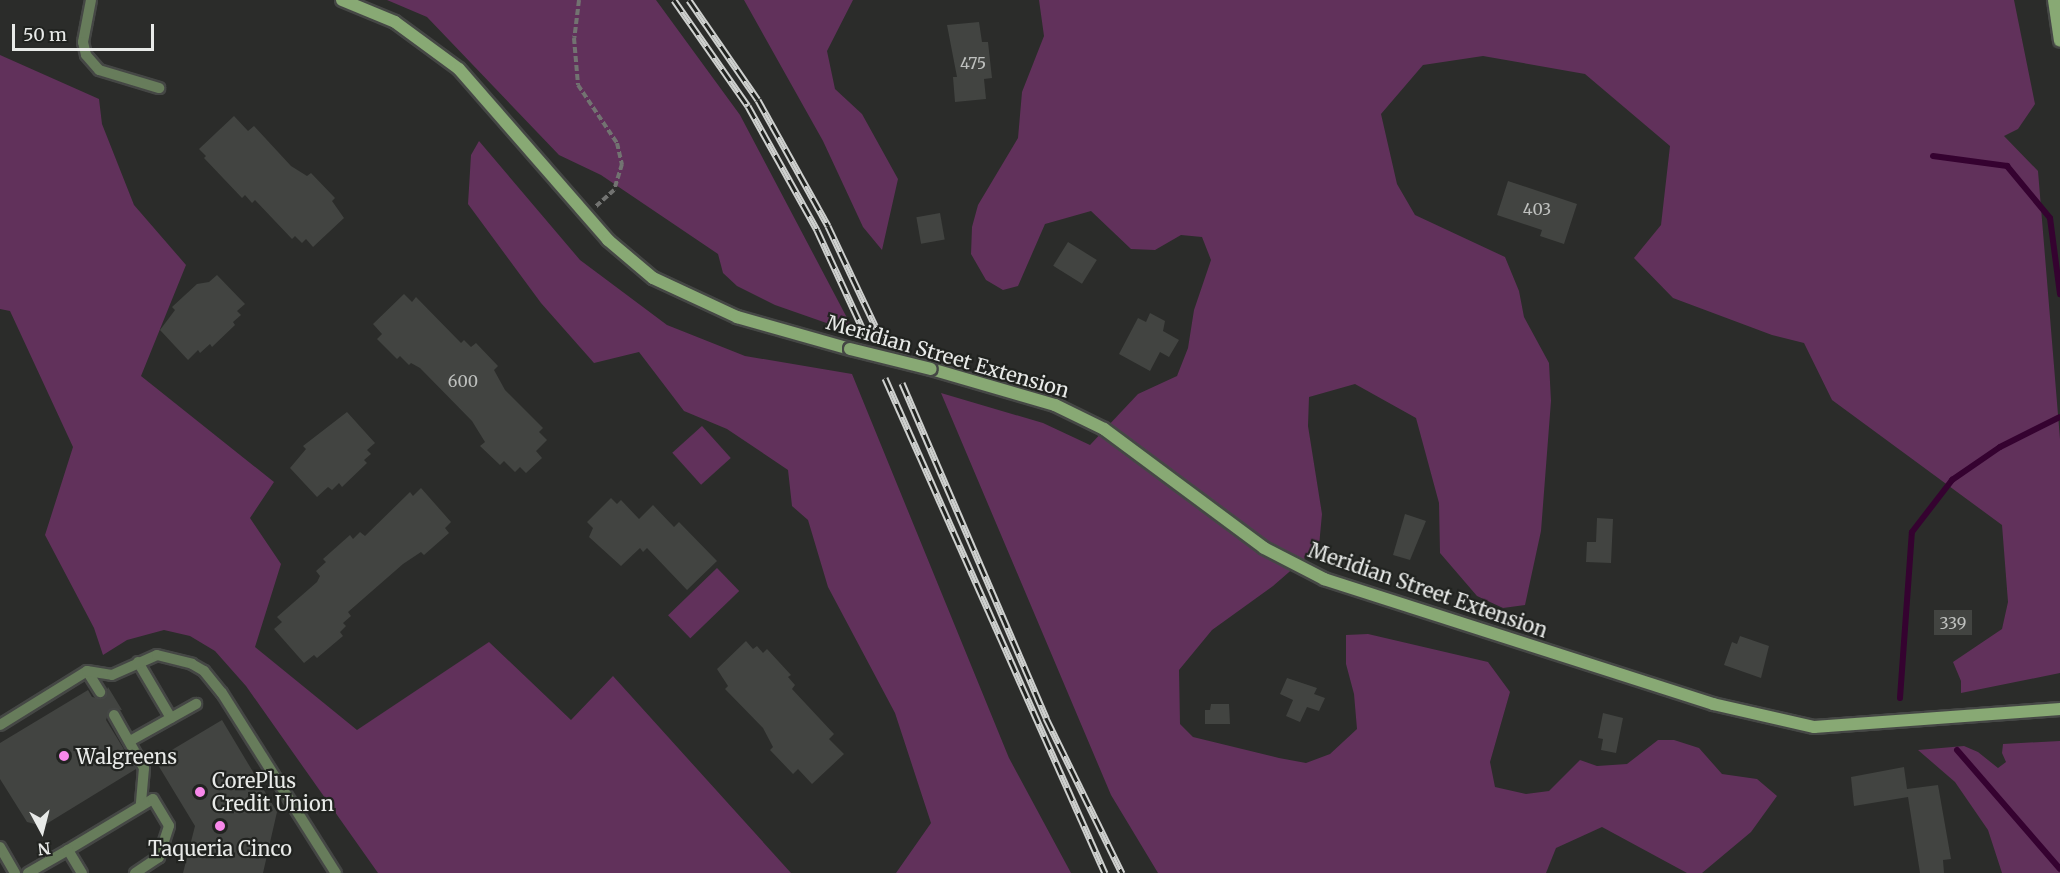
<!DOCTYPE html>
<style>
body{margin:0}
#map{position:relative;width:2060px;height:873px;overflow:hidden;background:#2b2c2a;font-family:Merriweather,serif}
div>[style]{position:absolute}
.green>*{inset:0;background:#61315b;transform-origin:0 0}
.stream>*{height:6px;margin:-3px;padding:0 3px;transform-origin:3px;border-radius:3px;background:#350230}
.building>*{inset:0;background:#424441;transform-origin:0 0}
.path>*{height:4px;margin-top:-2px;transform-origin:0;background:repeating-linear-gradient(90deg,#727371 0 6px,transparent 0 9px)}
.roads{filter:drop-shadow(2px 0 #454745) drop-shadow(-2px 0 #454745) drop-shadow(0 2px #454745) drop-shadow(0 -2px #454745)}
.lane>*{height:10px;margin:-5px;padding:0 5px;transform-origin:5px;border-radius:5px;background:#677c5b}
.secondary>*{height:12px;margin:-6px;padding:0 6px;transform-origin:6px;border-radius:6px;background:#88a974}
.rail>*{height:7px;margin-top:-3.5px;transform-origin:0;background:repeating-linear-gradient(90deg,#212320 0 14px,#ced0ce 0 28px);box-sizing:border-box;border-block:2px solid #ced0ce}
.bridges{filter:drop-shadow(2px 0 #454745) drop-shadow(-2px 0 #454745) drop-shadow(0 2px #454745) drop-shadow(0 -2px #454745)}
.secondary-bridge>*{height:12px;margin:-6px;padding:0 6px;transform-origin:6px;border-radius:6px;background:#88a974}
.dots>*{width:16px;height:16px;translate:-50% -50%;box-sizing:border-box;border:3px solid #212320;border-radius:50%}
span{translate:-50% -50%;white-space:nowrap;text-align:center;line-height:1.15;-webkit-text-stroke:4.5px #212320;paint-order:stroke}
.number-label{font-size:16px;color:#bec0be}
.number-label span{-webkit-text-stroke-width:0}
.street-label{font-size:20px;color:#e8eae8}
.poi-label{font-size:20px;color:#e8eae8}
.left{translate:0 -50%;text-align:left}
.north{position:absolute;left:12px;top:801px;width:60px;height:60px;-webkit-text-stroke:4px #212320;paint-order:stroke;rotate:173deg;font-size:16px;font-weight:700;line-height:24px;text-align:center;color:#e8eae8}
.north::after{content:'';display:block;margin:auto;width:21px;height:27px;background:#e8eae8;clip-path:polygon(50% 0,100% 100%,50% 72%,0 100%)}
.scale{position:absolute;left:12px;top:24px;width:142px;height:27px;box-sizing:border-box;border:3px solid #e8eae8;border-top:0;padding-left:8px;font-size:18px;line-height:21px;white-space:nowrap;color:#e8eae8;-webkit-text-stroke:4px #212320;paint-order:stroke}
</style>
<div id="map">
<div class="green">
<div style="clip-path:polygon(387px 0,656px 0,740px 115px,855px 333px,775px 305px,737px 286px,723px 273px,718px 254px,601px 175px,559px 155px,427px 17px)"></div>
<div style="clip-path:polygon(744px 0,853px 0,827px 51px,835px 89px,862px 114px,898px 179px,882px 250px,863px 227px,823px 141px)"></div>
<div style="clip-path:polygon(1039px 0,2014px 0,2035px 104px,2018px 129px,2004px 136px,2038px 171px,2060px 439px,2060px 673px,1961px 693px,1961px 681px,1953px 662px,2002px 629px,2008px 602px,2002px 525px,1832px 400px,1804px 343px,1772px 335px,1673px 298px,1634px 258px,1661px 225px,1670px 146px,1585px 74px,1483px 56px,1423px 65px,1381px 114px,1397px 184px,1415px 215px,1505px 257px,1519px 291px,1524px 317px,1549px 363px,1551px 401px,1541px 531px,1525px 605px,1503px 608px,1477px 596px,1440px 553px,1439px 503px,1416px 418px,1355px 384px,1309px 397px,1308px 426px,1322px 514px,1319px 546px,1273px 586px,1212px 630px,1179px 670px,1180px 724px,1193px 737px,1279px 758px,1306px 763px,1330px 754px,1357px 729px,1354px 694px,1346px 664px,1346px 635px,1368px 634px,1488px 662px,1510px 692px,1490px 762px,1495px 787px,1526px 794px,1549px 791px,1580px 760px,1597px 766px,1627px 764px,1658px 740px,1674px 740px,1699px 748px,1722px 774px,1757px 779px,1777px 796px,1751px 832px,1702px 873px,1687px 873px,1602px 827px,1556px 848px,1546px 873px,1158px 873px,1111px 795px,941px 393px,1043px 423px,1090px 445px,1138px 394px,1177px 376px,1188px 348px,1194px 310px,1211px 260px,1202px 237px,1181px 235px,1155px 250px,1131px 249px,1091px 211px,1045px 224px,1018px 286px,1003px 290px,986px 280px,971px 254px,972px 227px,978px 205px,1018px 138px,1022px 92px,1044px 36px)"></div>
<div style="clip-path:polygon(0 55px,99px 99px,102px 124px,134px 205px,186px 265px,141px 376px,274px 482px,250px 518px,281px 564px,255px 647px,357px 730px,489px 642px,571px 720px,613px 676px,791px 873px,378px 873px,246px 686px,215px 651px,190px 636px,164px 630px,127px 640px,103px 655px,94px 628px,45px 535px,73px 447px,10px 311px,0 309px)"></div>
<div style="clip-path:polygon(479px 141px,580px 260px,667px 325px,745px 356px,852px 374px,1009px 758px,1071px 873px,896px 873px,931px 823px,895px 713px,828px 587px,808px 520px,792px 506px,788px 470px,727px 429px,684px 411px,639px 352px,594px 363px,541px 303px,468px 204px,471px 155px)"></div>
<div style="left:702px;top:426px;width:43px;height:40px;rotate:48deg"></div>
<div style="left:717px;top:568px;width:32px;height:68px;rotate:46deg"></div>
<div style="clip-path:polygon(2060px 741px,2060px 873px,2002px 873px,1988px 830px,1955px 782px,1918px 750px,1964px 746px,1978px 752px,1998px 768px,2006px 762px,2002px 753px,2003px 744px)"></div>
</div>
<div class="stream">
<div style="left:1933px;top:156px;width:75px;rotate:7.7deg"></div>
<div style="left:2007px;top:166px;width:67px;rotate:50.4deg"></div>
<div style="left:2050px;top:218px;width:77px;rotate:82.5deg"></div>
<div style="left:1900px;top:698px;width:166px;rotate:-85.9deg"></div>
<div style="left:1912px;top:532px;width:66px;rotate:-52.4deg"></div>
<div style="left:1952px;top:480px;width:58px;rotate:-34.5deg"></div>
<div style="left:2000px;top:447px;width:67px;rotate:-26.6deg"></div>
<div style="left:1957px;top:750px;width:157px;rotate:49.1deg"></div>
</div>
<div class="building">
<div style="clip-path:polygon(979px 22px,982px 42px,988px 42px,992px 78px,984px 79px,986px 99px,955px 102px,953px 77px,957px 77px,947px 25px)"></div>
<div style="clip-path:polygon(234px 116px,248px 131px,254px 126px,291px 166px,307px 176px,311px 173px,335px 198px,332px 201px,344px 218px,313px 247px,306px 239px,302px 243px,295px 236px,292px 239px,255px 200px,252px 203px,245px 195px,242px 198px,204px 158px,206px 156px,199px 149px)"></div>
<div style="clip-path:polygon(1508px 181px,1577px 204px,1564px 244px,1540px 236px,1542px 230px,1497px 215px)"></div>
<div style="left:940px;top:213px;width:27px;height:24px;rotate:80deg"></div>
<div style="left:1068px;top:242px;width:34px;height:28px;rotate:32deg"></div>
<div style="clip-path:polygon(217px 275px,245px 304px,237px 311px,241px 315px,233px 322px,235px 325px,212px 347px,210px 344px,200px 353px,198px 350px,188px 360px,160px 330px,175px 310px,172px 307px,197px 284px,209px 282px)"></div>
<div style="clip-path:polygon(404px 294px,412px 302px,416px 297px,461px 343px,464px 340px,471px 347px,476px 343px,498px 366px,494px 370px,505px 390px,543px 428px,539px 432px,547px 440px,536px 451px,542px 458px,526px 473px,520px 467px,515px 472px,504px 461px,500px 465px,480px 446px,485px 442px,472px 421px,420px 368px,411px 363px,409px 365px,400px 356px,397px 359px,377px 339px,382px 334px,373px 324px)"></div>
<div style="clip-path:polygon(1150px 313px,1165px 321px,1163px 331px,1179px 340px,1169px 357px,1160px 352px,1150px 371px,1119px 354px,1138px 318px,1146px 322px)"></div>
<div style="clip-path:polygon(347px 412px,375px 443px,367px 450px,371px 454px,364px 460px,367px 463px,342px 487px,339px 483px,332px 490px,328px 487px,317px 497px,290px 468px,306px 449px,303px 446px)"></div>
<div style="clip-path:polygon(421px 488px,451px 522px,445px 528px,449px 533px,424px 555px,421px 552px,403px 564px,348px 612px,351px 616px,343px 623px,346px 626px,340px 632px,343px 636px,317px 658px,314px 655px,304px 663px,274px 629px,282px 622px,277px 617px,317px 582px,320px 576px,316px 571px,326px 562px,323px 559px,350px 535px,353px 539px,360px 532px,365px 536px,410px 492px,413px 496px)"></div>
<div style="clip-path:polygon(611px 498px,617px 504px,621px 500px,639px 519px,653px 505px,674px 527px,679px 522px,717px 561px,687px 590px,647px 548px,643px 552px,640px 548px,621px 566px,589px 537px,593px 528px,587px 522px)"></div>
<div style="clip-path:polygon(1405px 514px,1426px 521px,1410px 560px,1393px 555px)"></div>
<div style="clip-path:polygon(1597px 518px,1613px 519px,1611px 563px,1586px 562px,1587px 542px,1596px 542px)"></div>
<div style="left:1972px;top:610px;width:25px;height:38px;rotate:90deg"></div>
<div style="clip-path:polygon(1740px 636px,1769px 646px,1761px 678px,1724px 665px,1732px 642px,1737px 644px)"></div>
<div style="clip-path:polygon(746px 641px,753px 649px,757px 646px,763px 653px,767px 649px,791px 675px,788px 677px,795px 685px,792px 689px,834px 734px,829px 739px,844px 754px,812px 784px,798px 769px,793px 774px,770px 750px,773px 747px,763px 728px,725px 689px,728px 686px,717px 669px)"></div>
<div style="clip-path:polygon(1287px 678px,1317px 688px,1314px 694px,1325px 698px,1319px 711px,1307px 707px,1300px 722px,1286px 716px,1293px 700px,1280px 694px)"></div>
<div style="clip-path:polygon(108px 687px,122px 710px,110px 709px,106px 720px,136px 769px,43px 826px,27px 822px,0 779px,0 743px,88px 690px,92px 697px,103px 699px)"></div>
<div style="clip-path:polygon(1211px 704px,1229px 704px,1230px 724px,1205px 724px,1205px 710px,1210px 710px)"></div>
<div style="clip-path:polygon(1603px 713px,1623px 718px,1616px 753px,1601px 750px,1603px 739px,1598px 738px)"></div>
<div style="clip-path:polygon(222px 720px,277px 812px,263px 873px,183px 873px,195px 826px,155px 760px)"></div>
<div style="clip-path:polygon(1904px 767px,1907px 789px,1938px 785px,1951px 859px,1943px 860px,1944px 873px,1920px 873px,1908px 797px,1854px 806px,1851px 777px)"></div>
</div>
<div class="path">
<div style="left:579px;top:0;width:38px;rotate:97deg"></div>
<div style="left:574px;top:38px;width:47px;rotate:85.1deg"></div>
<div style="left:578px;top:85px;width:70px;rotate:56.1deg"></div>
<div style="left:617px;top:143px;width:22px;rotate:77deg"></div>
<div style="left:622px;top:164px;width:27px;rotate:107deg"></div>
<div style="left:614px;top:190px;width:25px;rotate:138deg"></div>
</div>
<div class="roads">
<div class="lane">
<div style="left:91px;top:0;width:43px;rotate:100.8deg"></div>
<div style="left:83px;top:42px;width:13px;rotate:77deg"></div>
<div style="left:86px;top:55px;width:20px;rotate:49deg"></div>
<div style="left:99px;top:70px;width:63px;rotate:16.7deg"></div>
<div style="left:138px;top:662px;width:65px;rotate:59.5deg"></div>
<div style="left:87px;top:671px;width:25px;rotate:58deg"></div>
<div style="left:114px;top:715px;width:61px;rotate:60.5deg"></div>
<div style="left:144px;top:768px;width:38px;rotate:95deg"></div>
<div style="left:0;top:725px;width:102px;rotate:-31.8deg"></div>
<div style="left:87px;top:671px;width:25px;rotate:9deg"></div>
<div style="left:112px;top:675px;width:49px;rotate:-24deg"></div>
<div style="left:157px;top:655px;width:36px;rotate:14deg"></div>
<div style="left:192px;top:664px;width:14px;rotate:30deg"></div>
<div style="left:204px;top:671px;width:28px;rotate:51deg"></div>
<div style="left:222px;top:693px;width:213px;rotate:57.7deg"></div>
<div style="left:130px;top:741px;width:76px;rotate:-29.3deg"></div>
<div style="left:0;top:847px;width:30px;rotate:60deg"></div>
<div style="left:68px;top:850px;width:99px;rotate:-31deg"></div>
<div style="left:153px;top:799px;width:31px;rotate:59deg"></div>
<div style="left:169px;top:826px;width:33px;rotate:108deg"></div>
<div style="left:159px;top:857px;width:29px;rotate:146deg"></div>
<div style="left:28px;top:873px;width:46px;rotate:-29.9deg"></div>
<div style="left:68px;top:850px;width:27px;rotate:59deg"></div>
</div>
<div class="secondary">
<div style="left:342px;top:0;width:57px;rotate:22.5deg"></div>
<div style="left:395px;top:22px;width:79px;rotate:36.3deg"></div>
<div style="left:459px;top:69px;width:227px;rotate:48.9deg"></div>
<div style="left:608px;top:240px;width:59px;rotate:40.2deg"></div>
<div style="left:653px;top:278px;width:93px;rotate:24.9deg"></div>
<div style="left:737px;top:317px;width:117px;rotate:15.8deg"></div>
<div style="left:2054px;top:0;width:41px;rotate:81.7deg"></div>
<div style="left:931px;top:369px;width:129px;rotate:16.2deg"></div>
<div style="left:1055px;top:405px;width:55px;rotate:26.1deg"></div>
<div style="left:1104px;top:429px;width:199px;rotate:36.6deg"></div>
<div style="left:1264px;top:548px;width:68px;rotate:27.3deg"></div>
<div style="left:1324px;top:579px;width:409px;rotate:17.8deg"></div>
<div style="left:1713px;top:704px;width:104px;rotate:12.8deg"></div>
<div style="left:1814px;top:727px;width:247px;rotate:-4.2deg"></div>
</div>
</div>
<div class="rail">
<div style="left:674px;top:0;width:129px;rotate:55.1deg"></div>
<div style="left:748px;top:106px;width:142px;rotate:60.9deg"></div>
<div style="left:817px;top:230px;width:117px;rotate:65.2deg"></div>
<div style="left:689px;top:0;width:121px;rotate:55.4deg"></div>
<div style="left:758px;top:100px;width:144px;rotate:60.9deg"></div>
<div style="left:828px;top:226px;width:126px;rotate:64.7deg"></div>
<div style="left:885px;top:378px;width:542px;rotate:66.04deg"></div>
<div style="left:902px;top:383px;width:365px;rotate:66.7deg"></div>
<div style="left:1046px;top:718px;width:173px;rotate:63.9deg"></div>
</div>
<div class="bridges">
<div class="secondary-bridge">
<div style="left:850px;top:349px;width:83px;rotate:13.9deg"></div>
</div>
</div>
<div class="dots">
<div style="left:64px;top:756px;background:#f888ea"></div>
<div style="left:200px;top:792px;background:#f888ea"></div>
<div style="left:220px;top:826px;background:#f888ea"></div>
</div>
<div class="number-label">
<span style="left:973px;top:63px">475</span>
<span style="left:1537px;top:209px">403</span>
<span style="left:463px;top:381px">600</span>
<span style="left:1953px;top:623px">339</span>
</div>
<div class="street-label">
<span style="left:948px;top:356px;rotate:16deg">Meridian Street Extension</span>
<span style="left:1428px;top:590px;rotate:19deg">Meridian Street Extension</span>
</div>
<div class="poi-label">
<span class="left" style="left:76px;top:756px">Walgreens</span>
<span class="left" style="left:212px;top:792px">CorePlus<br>Credit Union</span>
<span style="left:220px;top:848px">Taqueria Cinco</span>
</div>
<div class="north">N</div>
<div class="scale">50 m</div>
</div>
